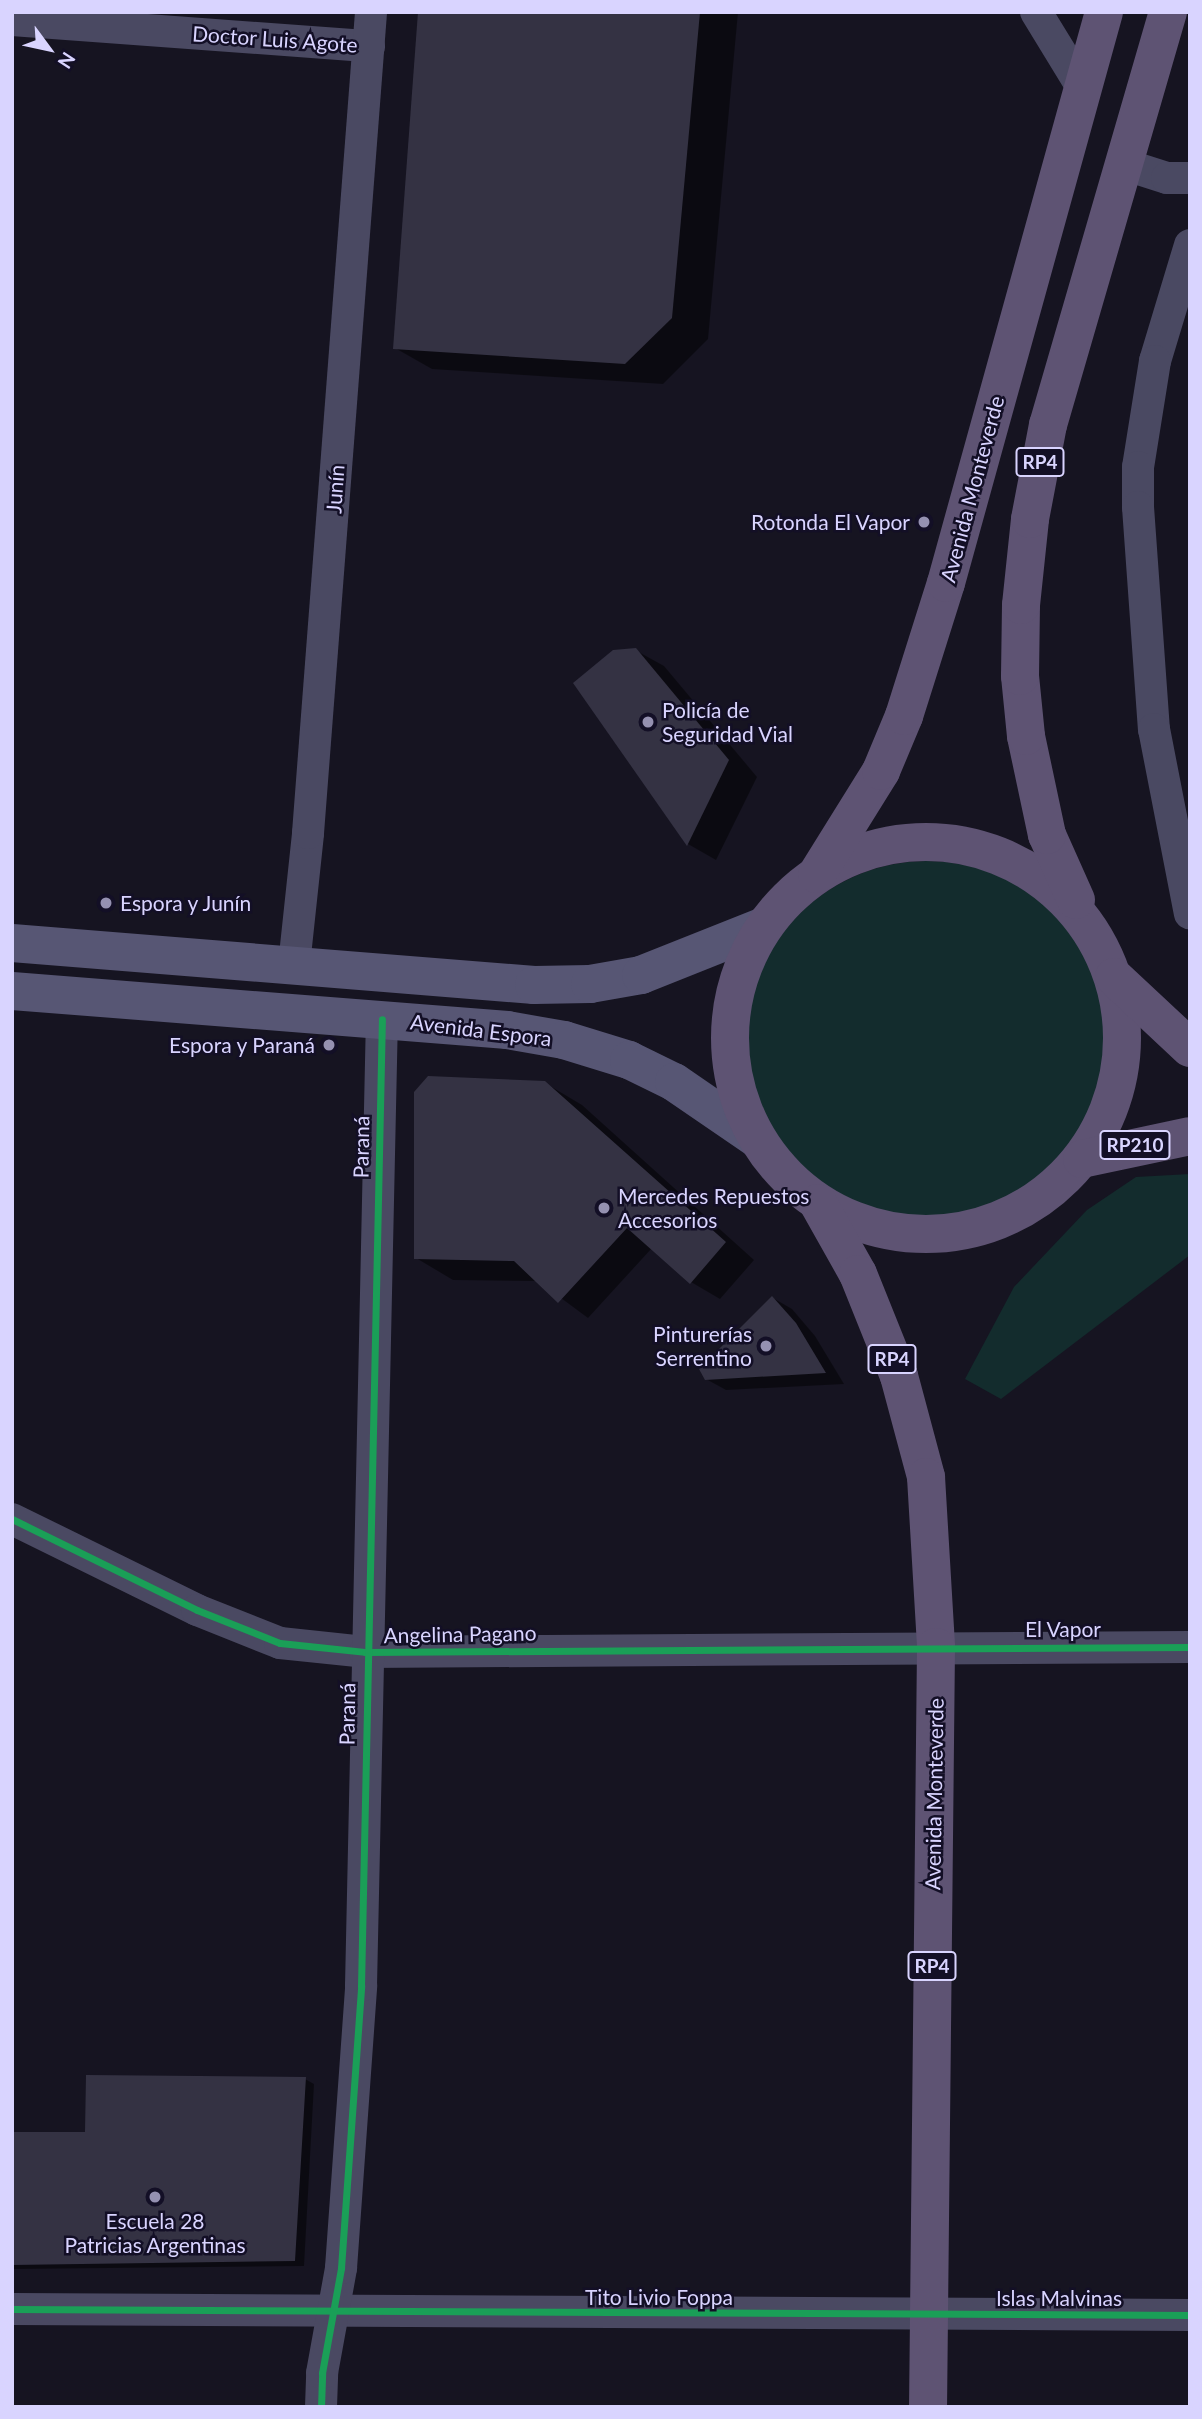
<!DOCTYPE html>
<meta charset="utf-8">
<style>
body{margin:0}
#map{position:relative;width:1202px;height:2419px;overflow:hidden;background:#161421;font-family:Lato,sans-serif}
div>[style]{position:absolute}
.green>*{inset:0;background:#132c2d}
.round{border-radius:50%}
.shadow>*{inset:0;background:#0007}
.building>*{inset:0;background:#343243}
.minor>*{height:32px;margin:-16px;padding:0 16px;transform-origin:16px;border-radius:16px;background:#4a4962}
.secondary>*{height:38px;margin:-19px;padding:0 19px;transform-origin:19px;border-radius:19px;background:#575674}
.primary>*{height:38px;margin:-19px;padding:0 19px;transform-origin:19px;border-radius:19px;background:#5e5373}
.primary>.ring{margin:-19px;padding:0;box-sizing:content-box;background:none;border:38px solid #5e5373;border-radius:50%}
.cycleway>*{height:7px;margin:-3.5px;padding:0 3.5px;transform-origin:3.5px;border-radius:3.5px;background:#1a9f57}
.dots>*{width:19px;height:19px;translate:-50% -50%;box-sizing:border-box;border:4px solid #130f26;border-radius:50%}
span{translate:-50% -50%;white-space:nowrap;text-align:center;line-height:1.15;-webkit-text-stroke:5px #130f26;paint-order:stroke}
.shield-label span{padding:2px 5px;background:#130f26;border:2px solid;border-radius:5px;-webkit-text-stroke-width:0}
.shield-label{font-size:19px;color:#d9d4ff;font-weight:700}
.street-label{font-size:21px;color:#d9d4ff}
.poi-label{font-size:21px;color:#d9d4ff}
.right{translate:-100% -50%;text-align:right}
.left{translate:0 -50%;text-align:left}
.frame{position:absolute;inset:0;border:14px solid #d9d4ff;pointer-events:none}
.north{position:absolute;left:14px;top:14px;width:70px;height:70px;-webkit-text-stroke:5px #130f26;paint-order:stroke;rotate:123deg;font-size:19px;font-weight:700;line-height:28px;text-align:center;color:#d9d4ff}
.north::after{content:'';display:block;margin:auto;width:24px;height:32px;background:#d9d4ff;clip-path:polygon(50% 0,100% 100%,50% 72%,0 100%)}
</style>
<div id="map">
<div class="green">
<div class="round" style="left:747px;top:861px;width:360px;height:360px"></div>
<div style="clip-path:polygon(1190px 1174px,1190px 1255px,1001px 1399px,965px 1379px,1014px 1287px,1087px 1210px,1136px 1177px)"></div>
</div>
<div class="shadow">
<div style="clip-path:polygon(419px 12px,738px 12px,708px 339px,663px 384px,432px 369px,395px 348px)"></div>
<div style="clip-path:polygon(635px 650px,664px 666px,757px 777px,716px 860px,688px 844px,575px 684px)"></div>
<div style="clip-path:polygon(545px 1083px,582px 1105px,754px 1260px,720px 1299px,691px 1282px,652px 1248px,588px 1318px,538px 1281px,453px 1280px,416px 1258px)"></div>
<div style="clip-path:polygon(773px 1298px,792px 1309px,815px 1336px,844px 1384px,726px 1390px,706px 1379px)"></div>
<div style="clip-path:polygon(305px 2079px,314px 2084px,304px 2266px,12px 2269px,12px 2134px,86px 2133px)"></div>
</div>
<div class="building">
<div style="clip-path:polygon(418px 12px,700px 12px,672px 318px,625px 364px,393px 349px)"></div>
<div style="clip-path:polygon(636px 648px,729px 760px,687px 846px,573px 683px,613px 650px)"></div>
<div style="clip-path:polygon(428px 1076px,545px 1081px,726px 1242px,690px 1284px,627px 1228px,558px 1303px,514px 1261px,414px 1259px,414px 1092px)"></div>
<div style="clip-path:polygon(772px 1296px,796px 1323px,826px 1373px,705px 1380px,699px 1369px)"></div>
<div style="clip-path:polygon(86px 2075px,306px 2077px,295px 2261px,12px 2265px,12px 2132px,85px 2132px)"></div>
</div>
<div class="minor">
<div style="left:1036px;top:12px;width:88px;rotate:58.5deg"></div>
<div style="left:12px;top:20px;width:358px;rotate:4.2deg"></div>
<div style="left:1123px;top:164px;width:46px;rotate:17.7deg"></div>
<div style="left:1167px;top:178px;width:23px"></div>
<div style="left:1190px;top:245px;width:121px;rotate:106.8deg"></div>
<div style="left:1155px;top:361px;width:107px;rotate:99.1deg"></div>
<div style="left:1138px;top:467px;width:40px;rotate:90deg"></div>
<div style="left:1138px;top:507px;width:223px;rotate:85.9deg"></div>
<div style="left:1154px;top:729px;width:188px;rotate:79deg"></div>
<div style="left:294px;top:965px;width:133px;rotate:-83.9deg"></div>
<div style="left:308px;top:833px;width:823px;rotate:-85.61deg"></div>
<div style="left:12px;top:1519px;width:206px;rotate:26.2deg"></div>
<div style="left:197px;top:1610px;width:89px;rotate:21.7deg"></div>
<div style="left:280px;top:1643px;width:85px;rotate:6deg"></div>
<div style="left:365px;top:1652px;width:825px;rotate:-0.35deg"></div>
<div style="left:12px;top:2309px;width:1178px;rotate:0.29deg"></div>
<div style="left:321px;top:2407px;width:34px;rotate:-88deg"></div>
<div style="left:322px;top:2373px;width:107px;rotate:-79.7deg"></div>
<div style="left:341px;top:2268px;width:283px;rotate:-85.9deg"></div>
<div style="left:361px;top:1986px;width:967px;rotate:-88.76deg"></div>
</div>
<div class="secondary">
<div style="left:12px;top:943px;width:524px;rotate:4.6deg"></div>
<div style="left:534px;top:985px;width:56px;rotate:-1deg"></div>
<div style="left:590px;top:984px;width:52px;rotate:-10deg"></div>
<div style="left:641px;top:975px;width:132px;rotate:-21.7deg"></div>
<div style="left:12px;top:991px;width:497px;rotate:4.5deg"></div>
<div style="left:507px;top:1030px;width:58px;rotate:10deg"></div>
<div style="left:564px;top:1040px;width:68px;rotate:17.1deg"></div>
<div style="left:629px;top:1060px;width:50px;rotate:26.1deg"></div>
<div style="left:674px;top:1082px;width:101px;rotate:34.5deg"></div>
</div>
<div class="primary">
<div class="ring" style="left:730px;top:842px;width:354px;height:354px"></div>
<div style="left:817px;top:874px;width:121px;rotate:-58.1deg"></div>
<div style="left:881px;top:771px;width:60px;rotate:-67.3deg"></div>
<div style="left:904px;top:716px;width:139px;rotate:-72.5deg"></div>
<div style="left:946px;top:583px;width:592px;rotate:-74.53deg"></div>
<div style="left:1076px;top:900px;width:71px;rotate:-114deg"></div>
<div style="left:1047px;top:835px;width:101px;rotate:-102deg"></div>
<div style="left:1026px;top:736px;width:60px;rotate:-95.7deg"></div>
<div style="left:1020px;top:676px;width:71px;rotate:-89.2deg"></div>
<div style="left:1021px;top:605px;width:86px;rotate:-84deg"></div>
<div style="left:1030px;top:519px;width:96px;rotate:-79.2deg"></div>
<div style="left:1048px;top:425px;width:430px;rotate:-73.8deg"></div>
<div style="left:1114px;top:977px;width:104px;rotate:43.1deg"></div>
<div style="left:1082px;top:1159px;width:110px;rotate:-12deg"></div>
<div style="left:818px;top:1203px;width:81px;rotate:60.6deg"></div>
<div style="left:858px;top:1274px;width:110px;rotate:68.1deg"></div>
<div style="left:899px;top:1376px;width:105px;rotate:75deg"></div>
<div style="left:926px;top:1477px;width:170px;rotate:86.6deg"></div>
<div style="left:936px;top:1647px;width:760px;rotate:90.6deg"></div>
</div>
<div class="cycleway">
<div style="left:12px;top:1519px;width:206px;rotate:26.2deg"></div>
<div style="left:197px;top:1610px;width:89px;rotate:21.7deg"></div>
<div style="left:280px;top:1643px;width:85px;rotate:6deg"></div>
<div style="left:365px;top:1652px;width:825px;rotate:-0.35deg"></div>
<div style="left:12px;top:2309px;width:1178px;rotate:0.29deg"></div>
<div style="left:321px;top:2407px;width:34px;rotate:-88deg"></div>
<div style="left:322px;top:2373px;width:107px;rotate:-79.7deg"></div>
<div style="left:341px;top:2268px;width:283px;rotate:-85.9deg"></div>
<div style="left:361px;top:1986px;width:967px;rotate:-88.76deg"></div>
</div>
<div class="dots">
<div style="left:924px;top:522px;background:#9591b1"></div>
<div style="left:648px;top:722px;background:#9591b1"></div>
<div style="left:106px;top:903px;background:#9591b1"></div>
<div style="left:329px;top:1045px;background:#9591b1"></div>
<div style="left:604px;top:1208px;background:#9591b1"></div>
<div style="left:766px;top:1346px;background:#9591b1"></div>
<div style="left:155px;top:2197px;background:#9591b1"></div>
</div>
<div class="shield-label">
<span style="left:1040px;top:462px">RP4</span>
<span style="left:1135px;top:1145px">RP210</span>
<span style="left:892px;top:1359px">RP4</span>
<span style="left:932px;top:1966px">RP4</span>
</div>
<div class="street-label">
<span style="left:275px;top:39px;rotate:4deg">Doctor Luis Agote</span>
<span style="left:335px;top:489px;rotate:-86deg">Junín</span>
<span style="left:972px;top:489px;rotate:-75deg">Avenida Monteverde</span>
<span style="left:481px;top:1030px;rotate:7deg">Avenida Espora</span>
<span style="left:361px;top:1147px;rotate:-89deg">Paraná</span>
<span style="left:1063px;top:1629px">El Vapor</span>
<span style="left:460px;top:1634px;rotate:-1deg">Angelina Pagano</span>
<span style="left:347px;top:1714px;rotate:-89deg">Paraná</span>
<span style="left:934px;top:1794px;rotate:-89deg">Avenida Monteverde</span>
<span style="left:659px;top:2297px">Tito Livio Foppa</span>
<span style="left:1059px;top:2298px">Islas Malvinas</span>
</div>
<div class="poi-label">
<span class="right" style="left:910px;top:522px">Rotonda El Vapor</span>
<span class="left" style="left:662px;top:722px">Policía de<br>Seguridad Vial</span>
<span class="left" style="left:120px;top:903px">Espora y Junín</span>
<span class="right" style="left:315px;top:1045px">Espora y Paraná</span>
<span class="left" style="left:618px;top:1208px">Mercedes Repuestos<br>Accesorios</span>
<span class="right" style="left:752px;top:1346px">Pinturerías<br>Serrentino</span>
<span style="left:155px;top:2233px">Escuela 28<br>Patricias Argentinas</span>
</div>
<div class="frame"></div>
<div class="north">N</div>
</div>
